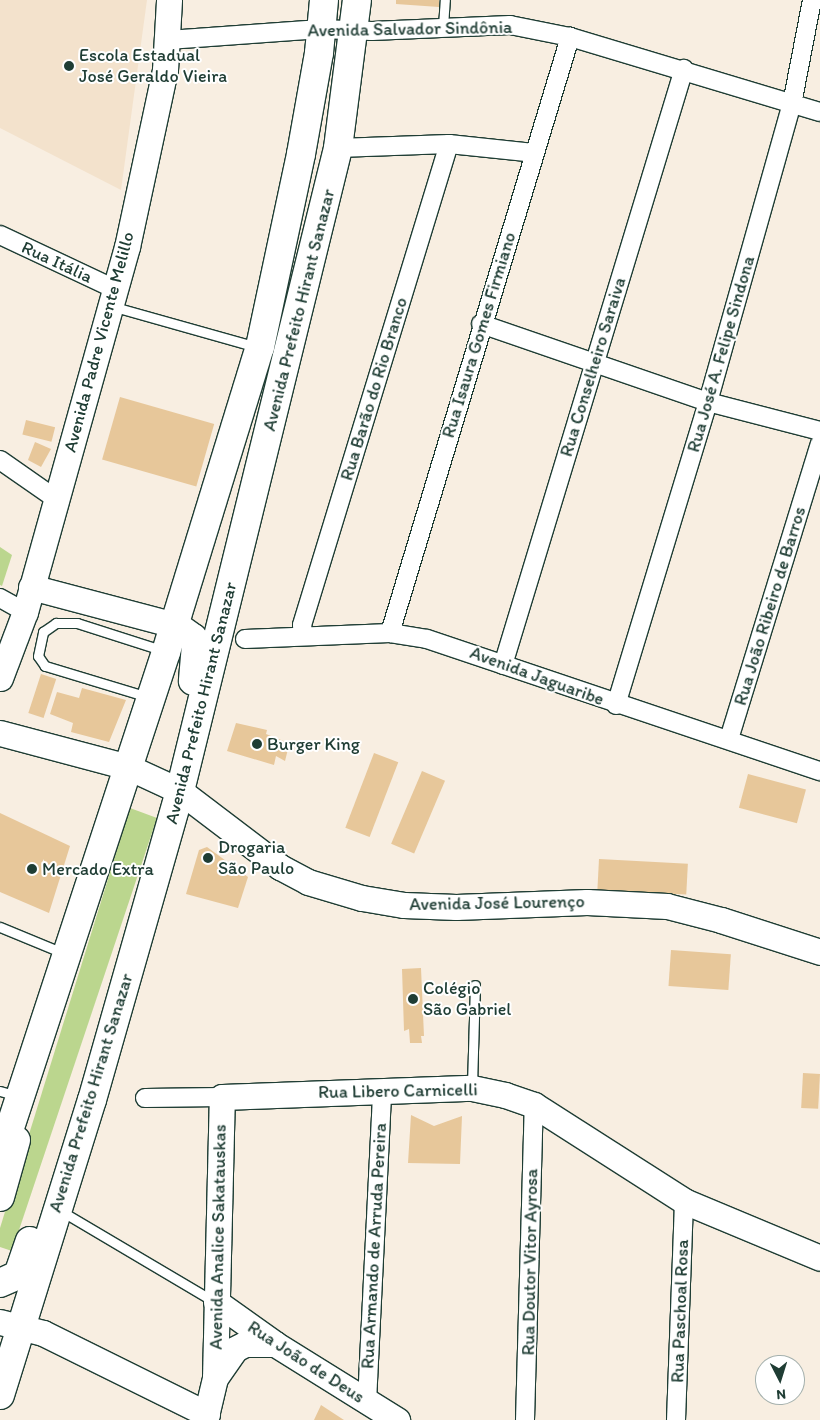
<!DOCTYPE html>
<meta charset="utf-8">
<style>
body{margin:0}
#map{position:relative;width:820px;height:1420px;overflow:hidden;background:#f8eee1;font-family:Itim,sans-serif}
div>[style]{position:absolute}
.built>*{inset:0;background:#f3e2cc}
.green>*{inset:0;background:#bbd68e}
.building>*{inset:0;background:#e7c79a;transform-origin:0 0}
.roads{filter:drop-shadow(1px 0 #1f3d34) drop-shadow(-1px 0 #1f3d34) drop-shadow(0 1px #1f3d34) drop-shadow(0 -1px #1f3d34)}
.lane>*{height:9px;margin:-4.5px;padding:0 4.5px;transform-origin:4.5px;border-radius:4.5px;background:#fff}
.street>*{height:18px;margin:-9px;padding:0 9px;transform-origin:9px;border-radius:9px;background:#fff}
.secondary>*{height:25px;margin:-12.5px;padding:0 12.5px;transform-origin:12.5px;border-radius:12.5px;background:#fff}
.primary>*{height:28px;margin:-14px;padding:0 14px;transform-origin:14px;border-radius:14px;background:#fff}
.dots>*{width:14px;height:14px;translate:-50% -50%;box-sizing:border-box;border:2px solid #fff;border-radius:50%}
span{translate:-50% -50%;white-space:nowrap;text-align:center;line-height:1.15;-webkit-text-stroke:4px #fff;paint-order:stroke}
.street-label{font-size:18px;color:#1f3d34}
.poi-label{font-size:18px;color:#1f3d34}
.left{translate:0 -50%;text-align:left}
.north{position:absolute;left:755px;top:1355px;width:50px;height:50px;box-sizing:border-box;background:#fff;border:1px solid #a5b1ae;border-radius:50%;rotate:175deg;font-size:14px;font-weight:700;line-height:20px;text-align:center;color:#1f3d34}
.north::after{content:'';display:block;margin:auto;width:18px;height:22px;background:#1f3d34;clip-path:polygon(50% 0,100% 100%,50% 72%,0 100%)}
</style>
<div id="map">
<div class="built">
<div style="clip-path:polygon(0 0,147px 0,121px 190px,0 128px)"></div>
</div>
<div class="green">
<div style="clip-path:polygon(0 547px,12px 555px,2px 586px,0 585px)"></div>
<div style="clip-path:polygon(130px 808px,157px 818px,12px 1251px,0 1247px,0 1228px)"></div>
</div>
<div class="building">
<div style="clip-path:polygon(396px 0,439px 0,439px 7px,396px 4px)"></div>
<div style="left:120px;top:397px;width:98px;height:65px;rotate:16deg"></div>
<div style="left:26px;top:420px;width:30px;height:15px;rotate:14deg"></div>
<div style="clip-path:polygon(35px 442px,51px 449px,41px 467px,28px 460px)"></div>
<div style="left:41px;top:674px;width:16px;height:41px;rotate:18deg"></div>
<div style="clip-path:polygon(82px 688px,126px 700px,109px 742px,71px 732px,73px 723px,50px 714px,57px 692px,79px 698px)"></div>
<div style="clip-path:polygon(236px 723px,267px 730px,266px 734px,286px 742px,284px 747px,288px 749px,285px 761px,276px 756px,274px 765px,227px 751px)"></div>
<div style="left:374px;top:753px;width:26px;height:80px;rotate:21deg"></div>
<div style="left:422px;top:771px;width:25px;height:79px;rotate:23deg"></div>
<div style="left:748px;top:774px;width:60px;height:35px;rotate:15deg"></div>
<div style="clip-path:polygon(0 813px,70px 846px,49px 913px,0 892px)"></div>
<div style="clip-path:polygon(207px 847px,248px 877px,238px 908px,186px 894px,199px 850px)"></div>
<div style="left:599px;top:859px;width:89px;height:31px;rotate:3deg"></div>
<div style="left:671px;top:950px;width:60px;height:36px;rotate:4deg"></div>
<div style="clip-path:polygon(421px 968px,424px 1036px,421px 1036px,422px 1043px,410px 1043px,409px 1029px,404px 1031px,402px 969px)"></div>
<div style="left:803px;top:1073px;width:17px;height:35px;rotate:3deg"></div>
<div style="clip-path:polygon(411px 1115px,434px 1126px,462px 1116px,460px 1164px,408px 1163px)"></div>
<div style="clip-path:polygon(321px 1405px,344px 1420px,314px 1420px)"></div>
</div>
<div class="roads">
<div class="lane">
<div style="left:443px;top:26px;width:26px;rotate:-86deg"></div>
<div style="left:111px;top:306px;width:152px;rotate:15.7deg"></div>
<div style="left:148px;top:697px;width:108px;rotate:-163.2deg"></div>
<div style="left:45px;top:666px;width:12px;rotate:-125deg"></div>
<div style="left:38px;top:656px;width:25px;rotate:-78deg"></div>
<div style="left:43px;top:632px;width:16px;rotate:-35deg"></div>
<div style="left:56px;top:623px;width:21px"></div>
<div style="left:77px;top:623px;width:91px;rotate:17.8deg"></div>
<div style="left:0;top:927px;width:68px;rotate:22.4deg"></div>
<div style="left:472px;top:1085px;width:100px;rotate:-88.3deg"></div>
<div style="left:0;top:1091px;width:18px;rotate:16deg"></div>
<div style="left:61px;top:1211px;width:177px;rotate:30.6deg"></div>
</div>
<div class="street">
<div style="left:168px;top:40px;width:153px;rotate:-4.1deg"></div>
<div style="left:321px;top:29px;width:51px;rotate:2.2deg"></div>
<div style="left:372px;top:31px;width:138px;rotate:-2.5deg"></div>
<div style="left:510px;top:25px;width:61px;rotate:11.3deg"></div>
<div style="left:570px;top:37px;width:261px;rotate:16.7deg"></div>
<div style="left:338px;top:148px;width:111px;rotate:-2.1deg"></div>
<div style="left:449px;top:144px;width:85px;rotate:6deg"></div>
<div style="left:0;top:235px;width:127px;rotate:25.2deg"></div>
<div style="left:481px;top:324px;width:240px;rotate:19deg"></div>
<div style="left:708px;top:402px;width:116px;rotate:14.5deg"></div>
<div style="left:0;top:460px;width:68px;rotate:34.9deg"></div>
<div style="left:0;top:598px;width:29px;rotate:29deg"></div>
<div style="left:390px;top:633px;width:623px;rotate:-73.19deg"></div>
<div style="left:303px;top:634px;width:9px;rotate:-96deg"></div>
<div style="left:302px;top:625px;width:503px;rotate:-73.01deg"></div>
<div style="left:245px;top:639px;width:145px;rotate:-2.4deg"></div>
<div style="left:390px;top:633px;width:37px;rotate:9deg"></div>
<div style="left:427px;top:639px;width:415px;rotate:18.6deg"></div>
<div style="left:503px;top:665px;width:623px;rotate:-73.11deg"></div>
<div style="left:616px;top:705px;width:317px;rotate:-73.1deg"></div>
<div style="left:708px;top:402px;width:310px;rotate:-74.3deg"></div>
<div style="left:792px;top:104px;width:106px;rotate:-79.1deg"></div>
<div style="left:729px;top:739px;width:309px;rotate:-72.9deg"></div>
<div style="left:145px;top:1098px;width:77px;rotate:-0.7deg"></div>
<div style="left:367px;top:1402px;width:312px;rotate:-87.2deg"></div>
<div style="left:525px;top:1420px;width:315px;rotate:-88.4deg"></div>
<div style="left:676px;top:1420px;width:219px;rotate:-87.9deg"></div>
</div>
<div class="secondary">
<div style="left:31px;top:587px;width:149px;rotate:14.8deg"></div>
<div style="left:0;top:678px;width:71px;rotate:-69.3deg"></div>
<div style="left:25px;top:612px;width:379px;rotate:-74.4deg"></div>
<div style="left:127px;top:247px;width:181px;rotate:-77.9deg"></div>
<div style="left:165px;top:70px;width:70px;rotate:-86.7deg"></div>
<div style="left:0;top:733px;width:132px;rotate:14.9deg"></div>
<div style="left:128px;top:767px;width:57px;rotate:24.8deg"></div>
<div style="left:180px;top:791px;width:126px;rotate:37.2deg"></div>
<div style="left:280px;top:867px;width:32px;rotate:28deg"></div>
<div style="left:308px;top:882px;width:56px;rotate:16.5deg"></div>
<div style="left:362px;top:898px;width:43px;rotate:9.5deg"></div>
<div style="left:404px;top:905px;width:52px;rotate:2.2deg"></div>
<div style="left:456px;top:907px;width:131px;rotate:-2.2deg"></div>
<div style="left:587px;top:902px;width:80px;rotate:2.9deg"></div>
<div style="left:667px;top:906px;width:56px;rotate:14.5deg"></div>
<div style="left:721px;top:920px;width:104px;rotate:17.9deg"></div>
<div style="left:216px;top:1302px;width:72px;rotate:35.4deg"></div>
<div style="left:275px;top:1344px;width:144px;rotate:31.9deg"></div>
<div style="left:0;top:1322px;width:44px;rotate:14.3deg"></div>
<div style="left:43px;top:1333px;width:183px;rotate:26.3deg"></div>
<div style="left:215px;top:1378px;width:35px;rotate:-55deg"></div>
<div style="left:235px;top:1349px;width:11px;rotate:-27deg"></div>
<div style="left:245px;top:1344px;width:30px"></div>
<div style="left:205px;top:1420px;width:43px;rotate:-76.6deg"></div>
<div style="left:215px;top:1378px;width:281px;rotate:-88.6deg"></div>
<div style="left:222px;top:1097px;width:250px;rotate:-2.1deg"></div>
<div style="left:472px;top:1088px;width:34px;rotate:12deg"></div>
<div style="left:505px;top:1095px;width:31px;rotate:19deg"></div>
<div style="left:534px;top:1105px;width:178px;rotate:32.6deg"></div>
<div style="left:684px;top:1201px;width:147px;rotate:22.7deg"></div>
</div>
<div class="primary">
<div style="left:175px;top:625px;width:22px;rotate:36deg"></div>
<div style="left:193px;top:638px;width:8px;rotate:67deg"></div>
<div style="left:196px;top:645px;width:36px;rotate:95deg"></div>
<div style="left:0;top:1158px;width:533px;rotate:-71.84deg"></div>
<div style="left:166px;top:652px;width:319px;rotate:-72.9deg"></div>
<div style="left:260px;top:347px;width:197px;rotate:-78deg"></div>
<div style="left:301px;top:154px;width:103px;rotate:-79.9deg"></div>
<div style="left:319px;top:53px;width:53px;rotate:-84.6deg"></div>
<div style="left:0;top:1197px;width:59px;rotate:-74.3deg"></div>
<div style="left:0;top:1283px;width:20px;rotate:-24deg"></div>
<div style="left:18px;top:1275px;width:36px;rotate:-71deg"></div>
<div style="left:0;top:1395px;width:309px;rotate:-72.7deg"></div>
<div style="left:92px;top:1100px;width:321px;rotate:-74.1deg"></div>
<div style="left:180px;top:791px;width:662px;rotate:-76.19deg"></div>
<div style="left:338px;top:148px;width:149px;rotate:-82.7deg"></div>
</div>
</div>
<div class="dots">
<div style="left:69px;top:66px;background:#1f3d34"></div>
<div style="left:257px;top:744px;background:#1f3d34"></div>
<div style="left:208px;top:858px;background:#1f3d34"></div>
<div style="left:32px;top:869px;background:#1f3d34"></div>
<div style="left:413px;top:999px;background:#1f3d34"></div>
</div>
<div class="street-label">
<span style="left:410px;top:29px;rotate:-1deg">Avenida Salvador Sindônia</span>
<span style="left:57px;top:262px;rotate:25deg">Rua Itália</span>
<span style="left:299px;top:310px;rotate:-76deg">Avenida Prefeito Hirant Sanazar</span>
<span style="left:479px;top:335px;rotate:-73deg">Rua Isaura Gomes Firmiano</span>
<span style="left:99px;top:342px;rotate:-75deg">Avenida Padre Vicente Melillo</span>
<span style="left:721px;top:354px;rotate:-74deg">Rua José A. Felipe Sindona</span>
<span style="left:593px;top:367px;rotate:-73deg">Rua Conselheiro Saraiva</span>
<span style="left:374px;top:389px;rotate:-73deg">Rua Barão do Rio Branco</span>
<span style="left:770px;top:606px;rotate:-73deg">Rua João Ribeiro de Barros</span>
<span style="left:537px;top:676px;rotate:20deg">Avenida Jaguaribe</span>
<span style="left:201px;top:703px;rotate:-76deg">Avenida Prefeito Hirant Sanazar</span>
<span style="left:497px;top:903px;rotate:-1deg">Avenida José Lourenço</span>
<span style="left:398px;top:1091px;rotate:-1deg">Rua Libero Carnicelli</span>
<span style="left:91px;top:1093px;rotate:-73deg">Avenida Prefeito Hirant Sanazar</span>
<span style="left:218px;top:1237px;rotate:-89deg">Avenida Analice Sakatauskas</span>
<span style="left:374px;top:1246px;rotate:-87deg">Rua Armando de Arruda Pereira</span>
<span style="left:530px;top:1262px;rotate:-89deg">Rua Doutor Vitor Ayrosa</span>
<span style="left:680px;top:1311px;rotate:-88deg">Rua Paschoal Rosa</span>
<span style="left:306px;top:1362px;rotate:33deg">Rua João de Deus</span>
</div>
<div class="poi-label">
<span class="left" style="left:79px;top:66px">Escola Estadual<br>José Geraldo Vieira</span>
<span class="left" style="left:267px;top:744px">Burger King</span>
<span class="left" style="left:218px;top:858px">Drogaria<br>São Paulo</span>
<span class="left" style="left:42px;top:869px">Mercado Extra</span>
<span class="left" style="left:423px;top:999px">Colégio<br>São Gabriel</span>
</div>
<div class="north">N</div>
</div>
